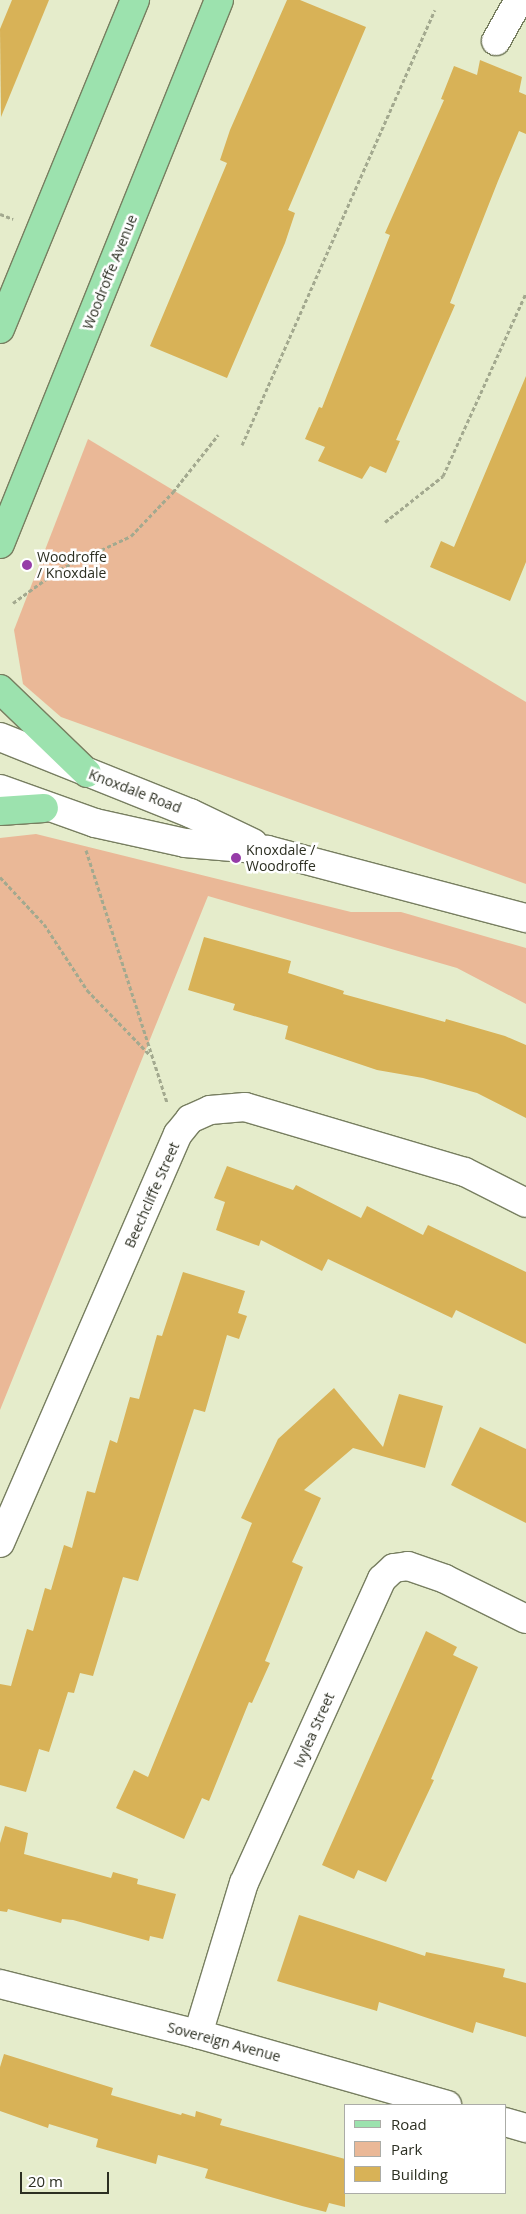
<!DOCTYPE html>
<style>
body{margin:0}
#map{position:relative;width:526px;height:2214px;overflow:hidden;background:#e5eccb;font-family:"Open Sans",sans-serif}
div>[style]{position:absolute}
.green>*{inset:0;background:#eab897}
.building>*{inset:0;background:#d8b257}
.path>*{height:3px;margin-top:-1.5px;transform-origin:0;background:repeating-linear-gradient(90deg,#a3a98f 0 4px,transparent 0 6.5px)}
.roads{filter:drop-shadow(1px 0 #777e60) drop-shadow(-1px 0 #777e60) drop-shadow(0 1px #777e60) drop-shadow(0 -1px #777e60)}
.minor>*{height:28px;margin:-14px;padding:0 14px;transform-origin:14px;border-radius:14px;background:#fff}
.major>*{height:28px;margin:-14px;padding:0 14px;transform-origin:14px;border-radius:14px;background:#9ce2ae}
.dots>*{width:14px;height:14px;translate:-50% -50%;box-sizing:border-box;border:2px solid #fff;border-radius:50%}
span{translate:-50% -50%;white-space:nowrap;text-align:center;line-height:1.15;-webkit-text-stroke:5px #fff;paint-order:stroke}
.street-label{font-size:14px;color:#2c2f22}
.poi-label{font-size:14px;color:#2c2f22}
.left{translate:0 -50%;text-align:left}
.legend{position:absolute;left:344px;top:2104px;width:162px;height:90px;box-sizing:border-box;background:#fff;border:1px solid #abaca7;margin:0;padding:6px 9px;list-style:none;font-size:15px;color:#2c2f22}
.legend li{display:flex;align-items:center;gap:10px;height:25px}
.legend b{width:25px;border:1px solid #abaca7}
.scale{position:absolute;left:20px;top:2172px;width:89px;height:22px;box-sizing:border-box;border:2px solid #2c2f22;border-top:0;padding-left:6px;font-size:15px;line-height:18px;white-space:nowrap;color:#2c2f22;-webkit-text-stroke:4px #fff;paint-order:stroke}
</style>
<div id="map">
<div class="green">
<div style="clip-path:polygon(88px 439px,526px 702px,526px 884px,61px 717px,23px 684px,14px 630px)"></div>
<div style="clip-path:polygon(36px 834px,351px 912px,401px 912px,526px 948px,526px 1004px,457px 968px,208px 896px,0 1410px,0 838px)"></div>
</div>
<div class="building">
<div style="clip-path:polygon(12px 0,49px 0,1px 117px,0 29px)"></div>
<div style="clip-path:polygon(287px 0,300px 0,366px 27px,288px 210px,295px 213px,285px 243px,227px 378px,150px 346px,227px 163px,220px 160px,230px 130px)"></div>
<div style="clip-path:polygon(480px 60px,522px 77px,519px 92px,526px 95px,526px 134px,519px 131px,498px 181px,450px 303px,455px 305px,396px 440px,400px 441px,386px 473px,370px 466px,362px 479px,318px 461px,325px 447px,305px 439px,319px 407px,322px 408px,390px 235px,385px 233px,444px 100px,441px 99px,454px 66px,477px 75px)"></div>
<div style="clip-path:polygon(526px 376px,526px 562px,510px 601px,430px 567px,441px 541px,454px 547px)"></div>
<div style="clip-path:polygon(204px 937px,291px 961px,288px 973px,344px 991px,343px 994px,445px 1022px,446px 1019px,505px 1036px,526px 1045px,526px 1118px,477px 1093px,423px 1078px,377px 1070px,285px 1039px,288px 1026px,233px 1010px,235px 1004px,188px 990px)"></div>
<div style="clip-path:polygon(227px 1166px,293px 1190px,296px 1185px,361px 1218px,367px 1206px,423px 1235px,428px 1225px,526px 1272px,526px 1344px,456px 1310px,452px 1318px,328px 1259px,322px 1271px,261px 1240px,259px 1246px,216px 1230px,225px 1202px,214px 1198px)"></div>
<div style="clip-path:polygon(183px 1272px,245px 1291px,238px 1313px,247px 1316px,239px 1339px,227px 1335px,205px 1412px,194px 1409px,138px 1581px,123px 1577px,93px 1676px,80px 1673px,74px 1693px,68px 1692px,49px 1752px,39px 1749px,26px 1792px,0 1785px,0 1684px,11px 1686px,27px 1629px,33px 1631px,45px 1588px,51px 1590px,64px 1545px,72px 1548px,87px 1491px,95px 1493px,110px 1440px,117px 1443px,130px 1397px,139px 1399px,157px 1335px,162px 1336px)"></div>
<div style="clip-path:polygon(334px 1388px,383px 1447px,399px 1394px,443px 1406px,425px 1468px,353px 1448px,304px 1490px,321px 1498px,292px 1562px,303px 1567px,265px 1661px,270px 1663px,252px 1703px,249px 1702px,209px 1801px,202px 1798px,184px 1839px,116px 1808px,134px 1770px,148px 1777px,252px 1523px,241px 1518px,278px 1439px)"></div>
<div style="clip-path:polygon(480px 1427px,526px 1449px,526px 1523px,451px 1485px)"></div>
<div style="clip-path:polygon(426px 1631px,457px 1647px,453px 1655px,478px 1667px,431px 1779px,434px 1780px,386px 1882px,358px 1870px,354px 1879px,322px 1865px)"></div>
<div style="clip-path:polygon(5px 1826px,28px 1833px,24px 1854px,111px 1878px,113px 1872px,138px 1879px,137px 1884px,176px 1894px,163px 1939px,150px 1936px,149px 1941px,73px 1920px,62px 1919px,61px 1923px,8px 1909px,7px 1912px,0 1911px,0 1843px)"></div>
<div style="clip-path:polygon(299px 1915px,425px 1956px,426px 1952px,505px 1969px,503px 1977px,526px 1983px,526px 2037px,476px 2022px,473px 2033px,379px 2002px,377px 2011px,277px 1981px)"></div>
<div style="clip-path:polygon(4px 2054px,113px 2088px,111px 2095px,181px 2115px,182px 2113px,195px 2117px,196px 2111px,222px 2119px,220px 2125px,345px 2159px,345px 2207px,329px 2203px,326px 2212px,302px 2206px,205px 2178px,208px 2169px,158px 2155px,156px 2164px,96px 2147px,98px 2139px,49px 2124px,48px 2128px,0 2111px,0 2067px)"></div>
</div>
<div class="path">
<div style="left:0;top:214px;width:14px;rotate:21deg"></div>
<div style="left:242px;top:445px;width:476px;rotate:-66.1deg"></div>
<div style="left:385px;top:522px;width:74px;rotate:-38.4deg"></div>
<div style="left:443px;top:476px;width:201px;rotate:-65.6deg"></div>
<div style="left:13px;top:603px;width:58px;rotate:-35.9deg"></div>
<div style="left:60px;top:569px;width:78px;rotate:-24.9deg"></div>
<div style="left:131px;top:536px;width:61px;rotate:-46.3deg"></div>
<div style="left:173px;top:492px;width:73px;rotate:-51.7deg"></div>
<div style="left:86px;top:850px;width:266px;rotate:72.2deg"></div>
<div style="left:0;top:877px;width:64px;rotate:46.9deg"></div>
<div style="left:44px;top:924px;width:79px;rotate:56.9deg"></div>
<div style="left:87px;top:990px;width:89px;rotate:45.9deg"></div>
</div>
<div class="roads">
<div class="minor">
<div style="left:496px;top:41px;width:47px;rotate:-60.7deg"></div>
<div style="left:0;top:737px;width:205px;rotate:21.8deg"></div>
<div style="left:190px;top:813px;width:70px;rotate:25.5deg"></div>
<div style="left:0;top:789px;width:101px;rotate:19.7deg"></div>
<div style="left:95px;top:823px;width:92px;rotate:12.5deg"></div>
<div style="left:185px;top:843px;width:83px;rotate:4.8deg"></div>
<div style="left:268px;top:850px;width:267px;rotate:14.8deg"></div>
<div style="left:0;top:1543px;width:446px;rotate:-66.5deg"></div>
<div style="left:178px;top:1134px;width:19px;rotate:-51deg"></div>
<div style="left:190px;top:1119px;width:22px;rotate:-24deg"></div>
<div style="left:210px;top:1110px;width:35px;rotate:-5deg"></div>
<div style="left:245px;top:1107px;width:229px;rotate:16.5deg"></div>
<div style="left:465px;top:1172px;width:68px;rotate:26.9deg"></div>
<div style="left:0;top:1984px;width:204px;rotate:14.2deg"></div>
<div style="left:198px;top:2034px;width:259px;rotate:15.9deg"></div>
<div style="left:198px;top:2034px;width:158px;rotate:-73.1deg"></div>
<div style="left:244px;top:1883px;width:334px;rotate:-65.6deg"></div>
<div style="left:382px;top:1579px;width:16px;rotate:-43deg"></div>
<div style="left:394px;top:1568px;width:14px;rotate:-8deg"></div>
<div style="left:408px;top:1566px;width:39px;rotate:19deg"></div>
<div style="left:445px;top:1579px;width:90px;rotate:26.3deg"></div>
<div style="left:505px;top:2122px;width:22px;rotate:16deg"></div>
</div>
<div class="major">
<div style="left:0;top:329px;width:356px;rotate:-67.7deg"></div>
<div style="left:0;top:544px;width:586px;rotate:-68.07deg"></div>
<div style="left:0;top:689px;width:121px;rotate:44deg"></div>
<div style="left:0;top:811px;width:44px;rotate:-3.9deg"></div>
</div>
</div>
<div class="dots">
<div style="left:27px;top:565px;background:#963ca8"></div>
<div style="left:236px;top:858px;background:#963ca8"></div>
</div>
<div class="street-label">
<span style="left:110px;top:272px;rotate:-68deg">Woodroffe Avenue</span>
<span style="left:135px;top:791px;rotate:21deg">Knoxdale Road</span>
<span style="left:152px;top:1195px;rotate:-66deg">Beechcliffe Street</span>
<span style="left:314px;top:1730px;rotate:-66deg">Ivylea Street</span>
<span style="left:224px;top:2042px;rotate:15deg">Sovereign Avenue</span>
</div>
<div class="poi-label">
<span class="left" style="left:37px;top:565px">Woodroffe<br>/ Knoxdale</span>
<span class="left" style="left:246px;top:858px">Knoxdale /<br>Woodroffe</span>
</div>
<ul class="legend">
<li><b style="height:6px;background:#9ce2ae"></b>Road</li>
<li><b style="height:14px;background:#eab897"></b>Park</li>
<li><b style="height:14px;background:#d8b257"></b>Building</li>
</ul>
<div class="scale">20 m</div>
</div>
